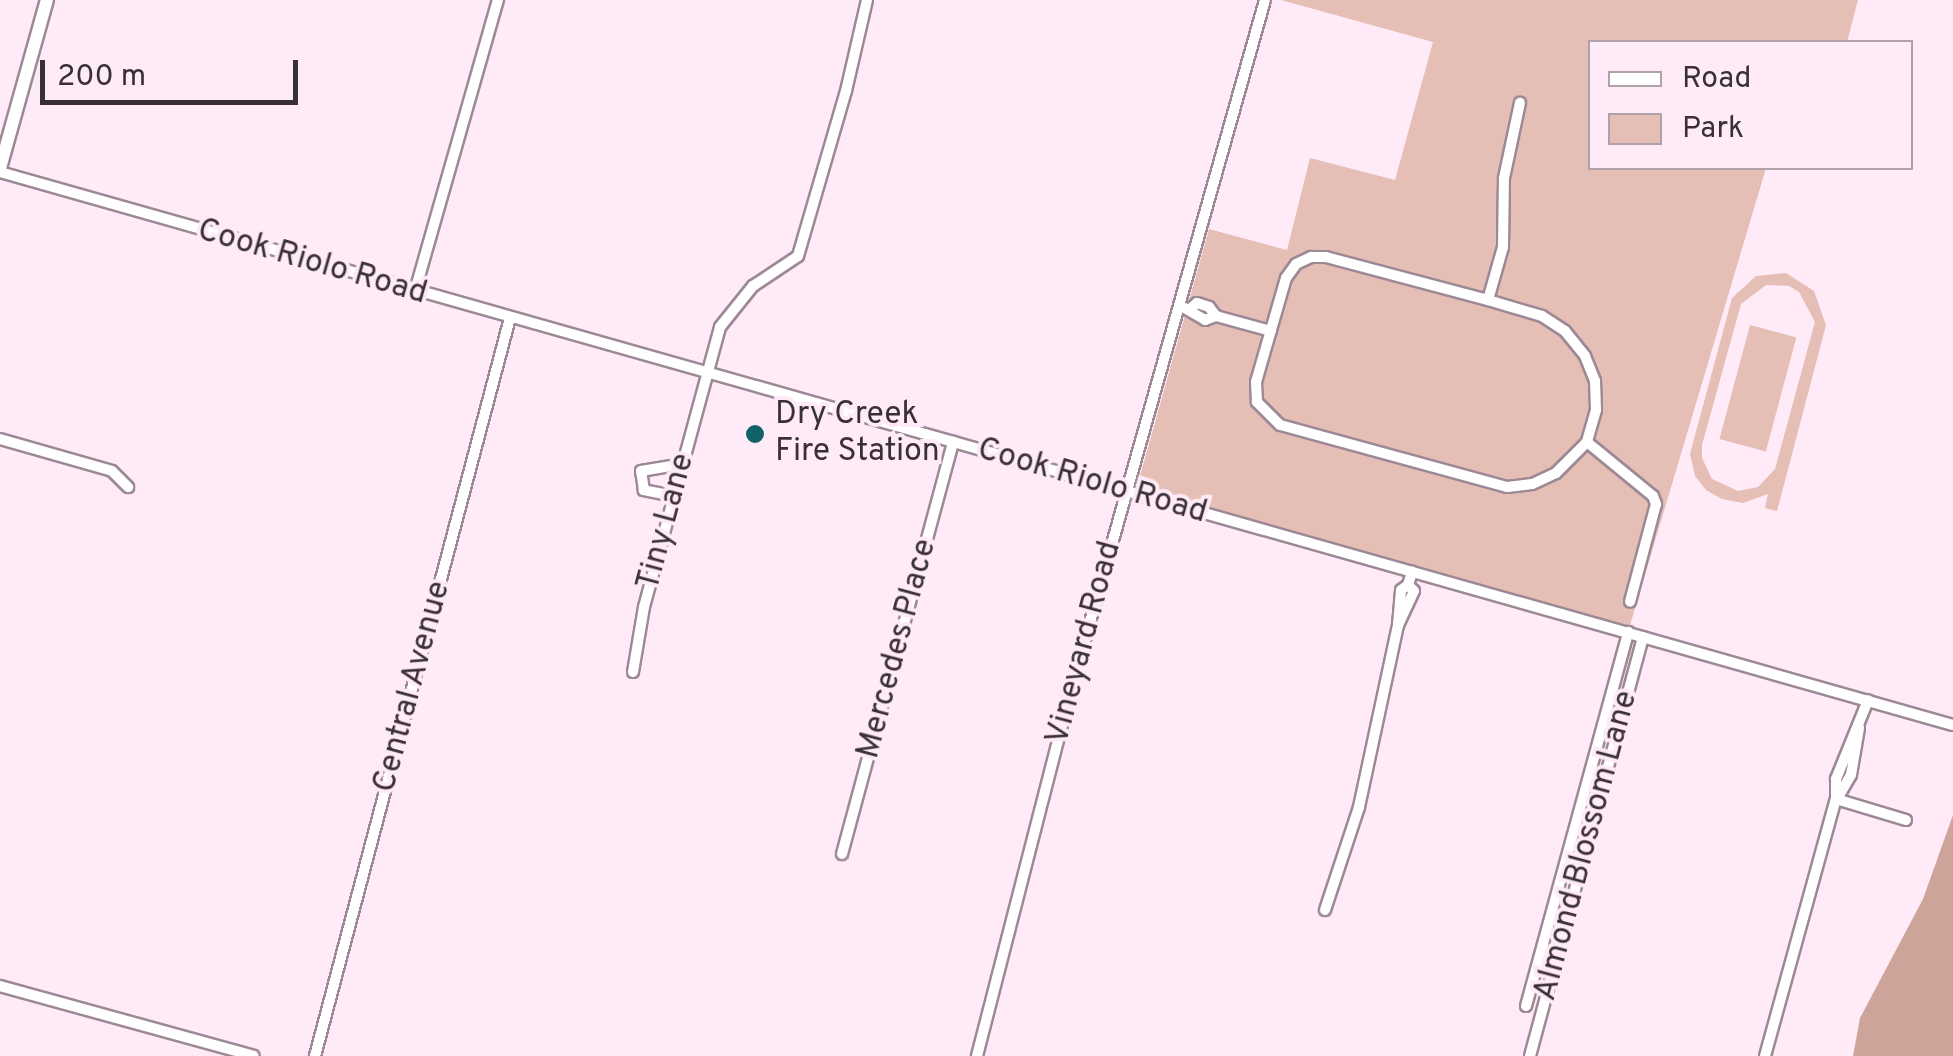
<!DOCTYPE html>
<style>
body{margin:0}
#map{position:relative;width:1953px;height:1056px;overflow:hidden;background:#ffeaf7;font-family:Overpass,sans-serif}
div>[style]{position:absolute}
.green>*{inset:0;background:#e5beb5;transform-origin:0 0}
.forest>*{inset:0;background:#cca49a}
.roads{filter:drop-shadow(2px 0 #9c8995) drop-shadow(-2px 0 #9c8995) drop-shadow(0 2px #9c8995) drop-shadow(0 -2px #9c8995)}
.minor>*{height:10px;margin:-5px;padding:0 5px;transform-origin:5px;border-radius:5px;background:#fff}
.major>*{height:12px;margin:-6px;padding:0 6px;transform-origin:6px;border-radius:6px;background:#fff}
.dots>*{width:28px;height:28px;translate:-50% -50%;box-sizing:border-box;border:5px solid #ffeaf7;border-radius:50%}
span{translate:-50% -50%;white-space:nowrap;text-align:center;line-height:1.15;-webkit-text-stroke:8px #ffeaf7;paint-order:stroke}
.street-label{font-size:32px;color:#383035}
.poi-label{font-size:32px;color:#383035}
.left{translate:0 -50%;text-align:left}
.legend{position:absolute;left:1588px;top:40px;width:325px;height:130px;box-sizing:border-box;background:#ffeaf7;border:2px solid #afa0a9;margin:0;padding:12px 18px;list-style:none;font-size:30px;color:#383035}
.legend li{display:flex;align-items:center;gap:20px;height:50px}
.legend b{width:50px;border:2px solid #afa0a9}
.scale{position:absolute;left:40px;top:60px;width:258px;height:45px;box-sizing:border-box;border:5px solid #383035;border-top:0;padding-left:12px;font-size:30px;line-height:35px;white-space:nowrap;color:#383035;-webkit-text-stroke:8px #ffeaf7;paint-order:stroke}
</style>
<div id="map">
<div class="green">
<div style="clip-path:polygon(1281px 0,1858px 0,1847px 42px,1590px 42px,1590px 168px,1766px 168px,1628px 632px,1135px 494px,1209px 229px,1287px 250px,1310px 158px,1395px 180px,1433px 42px)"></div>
<div style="clip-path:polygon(evenodd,1786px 273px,1814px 291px,1826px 325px,1777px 511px,1765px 508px,1768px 494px,1743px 503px,1722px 499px,1706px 490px,1695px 476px,1690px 454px,1732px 298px,1756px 276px,1786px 273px,1766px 285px,1789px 286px,1799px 292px,1815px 322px,1775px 469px,1758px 487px,1738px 491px,1712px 479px,1702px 458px,1702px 445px,1741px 304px,1766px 285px)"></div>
<div style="left:1750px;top:325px;width:48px;height:118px;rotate:15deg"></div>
</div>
<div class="forest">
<div style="clip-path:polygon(1953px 815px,1953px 1056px,1853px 1056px,1860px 1018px,1923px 899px)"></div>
</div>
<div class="roads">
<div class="minor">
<div style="left:0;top:172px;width:2030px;rotate:15.81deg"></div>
<div style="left:1311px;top:257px;width:15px"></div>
<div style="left:1326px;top:257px;width:168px;rotate:14.9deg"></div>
<div style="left:1488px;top:300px;width:56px;rotate:16.5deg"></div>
<div style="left:1542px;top:316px;width:27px;rotate:33deg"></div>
<div style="left:1565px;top:331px;width:32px;rotate:51deg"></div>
<div style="left:1585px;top:356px;width:27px;rotate:68deg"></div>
<div style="left:1595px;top:381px;width:29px;rotate:88deg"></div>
<div style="left:1596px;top:410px;width:33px;rotate:106deg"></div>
<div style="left:1587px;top:442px;width:44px;rotate:135deg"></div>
<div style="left:1556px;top:473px;width:26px;rotate:155deg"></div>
<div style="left:1532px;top:484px;width:25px;rotate:173deg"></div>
<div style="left:1507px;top:487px;width:235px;rotate:-164.7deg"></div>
<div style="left:1280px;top:425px;width:33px;rotate:-135deg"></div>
<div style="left:1257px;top:402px;width:20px;rotate:-93deg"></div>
<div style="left:1256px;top:382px;width:108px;rotate:-73.9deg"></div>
<div style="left:1286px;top:278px;width:17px;rotate:-54deg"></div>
<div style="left:1296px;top:264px;width:17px;rotate:-25deg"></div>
<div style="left:415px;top:291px;width:303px;rotate:-74.1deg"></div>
<div style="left:1488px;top:300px;width:55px;rotate:-74.2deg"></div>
<div style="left:1503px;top:247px;width:69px;rotate:-89.2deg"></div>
<div style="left:1504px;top:178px;width:77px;rotate:-78deg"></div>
<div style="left:1181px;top:306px;width:28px;rotate:30deg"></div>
<div style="left:1205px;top:320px;width:12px;rotate:-20deg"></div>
<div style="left:1216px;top:316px;width:57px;rotate:15.3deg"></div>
<div style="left:1190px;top:309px;width:9px;rotate:-41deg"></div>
<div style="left:1197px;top:303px;width:13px;rotate:18deg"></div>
<div style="left:1209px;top:307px;width:11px;rotate:52deg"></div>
<div style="left:0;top:439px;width:116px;rotate:15.9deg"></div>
<div style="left:112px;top:471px;width:23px;rotate:45deg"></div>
<div style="left:1587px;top:442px;width:85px;rotate:39.3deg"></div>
<div style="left:1653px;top:496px;width:9px;rotate:69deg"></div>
<div style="left:1656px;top:504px;width:101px;rotate:104.9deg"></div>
<div style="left:674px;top:496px;width:31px;rotate:-169deg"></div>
<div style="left:644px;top:490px;width:19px;rotate:-99deg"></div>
<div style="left:641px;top:471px;width:43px;rotate:-9.5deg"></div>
<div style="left:1408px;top:585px;width:8px;rotate:45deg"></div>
<div style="left:1414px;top:591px;width:38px;rotate:115deg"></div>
<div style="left:1398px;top:625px;width:35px;rotate:-85deg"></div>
<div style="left:1401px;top:590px;width:9px;rotate:-36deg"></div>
<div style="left:1408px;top:585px;width:14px;rotate:-73deg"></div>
<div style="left:633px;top:672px;width:66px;rotate:-80.4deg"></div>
<div style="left:644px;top:607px;width:290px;rotate:-74.8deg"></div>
<div style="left:720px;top:327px;width:53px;rotate:-51.2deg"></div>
<div style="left:753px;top:286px;width:54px;rotate:-33.7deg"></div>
<div style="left:798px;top:256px;width:172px;rotate:-73.8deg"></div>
<div style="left:846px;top:91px;width:93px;rotate:-77deg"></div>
<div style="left:1836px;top:799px;width:73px;rotate:16.7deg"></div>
<div style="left:1837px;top:799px;width:28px;rotate:-60deg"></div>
<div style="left:1851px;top:775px;width:48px;rotate:-80.3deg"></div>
<div style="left:842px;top:854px;width:427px;rotate:-74.9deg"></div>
<div style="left:1325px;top:910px;width:108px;rotate:-71.7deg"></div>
<div style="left:1359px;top:807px;width:186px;rotate:-77.9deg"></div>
<div style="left:0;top:986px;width:263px;rotate:15.4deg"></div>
<div style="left:1526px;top:1006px;width:388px;rotate:-74.7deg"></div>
<div style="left:315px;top:1056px;width:763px;rotate:-75.2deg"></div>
<div style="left:977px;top:1056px;width:389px;rotate:-75.6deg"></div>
<div style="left:1074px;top:679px;width:705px;rotate:-74.29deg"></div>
<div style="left:1530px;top:1056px;width:434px;rotate:-74.9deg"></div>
<div style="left:1765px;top:1056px;width:267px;rotate:-74.6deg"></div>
<div style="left:1836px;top:799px;width:20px;rotate:-90deg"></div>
<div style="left:1836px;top:779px;width:85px;rotate:-67.9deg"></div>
</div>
<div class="major">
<div style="left:0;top:168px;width:174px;rotate:-74.4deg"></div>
</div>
</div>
<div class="dots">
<div style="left:755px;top:434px;background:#12626a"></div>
</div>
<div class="street-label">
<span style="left:312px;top:263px;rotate:16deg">Cook Riolo Road</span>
<span style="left:1092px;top:482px;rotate:16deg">Cook Riolo Road</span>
<span style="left:667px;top:522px;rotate:-75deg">Tiny Lane</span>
<span style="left:1085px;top:643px;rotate:-75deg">Vineyard Road</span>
<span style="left:898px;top:649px;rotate:-75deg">Mercedes Place</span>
<span style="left:413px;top:687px;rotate:-75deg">Central Avenue</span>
<span style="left:1587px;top:846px;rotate:-75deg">Almond Blossom Lane</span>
</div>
<div class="poi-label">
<span class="left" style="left:775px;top:434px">Dry Creek<br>Fire Station</span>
</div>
<ul class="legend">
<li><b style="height:12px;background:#fff"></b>Road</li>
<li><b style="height:28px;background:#e5beb5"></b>Park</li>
</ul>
<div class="scale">200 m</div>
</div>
